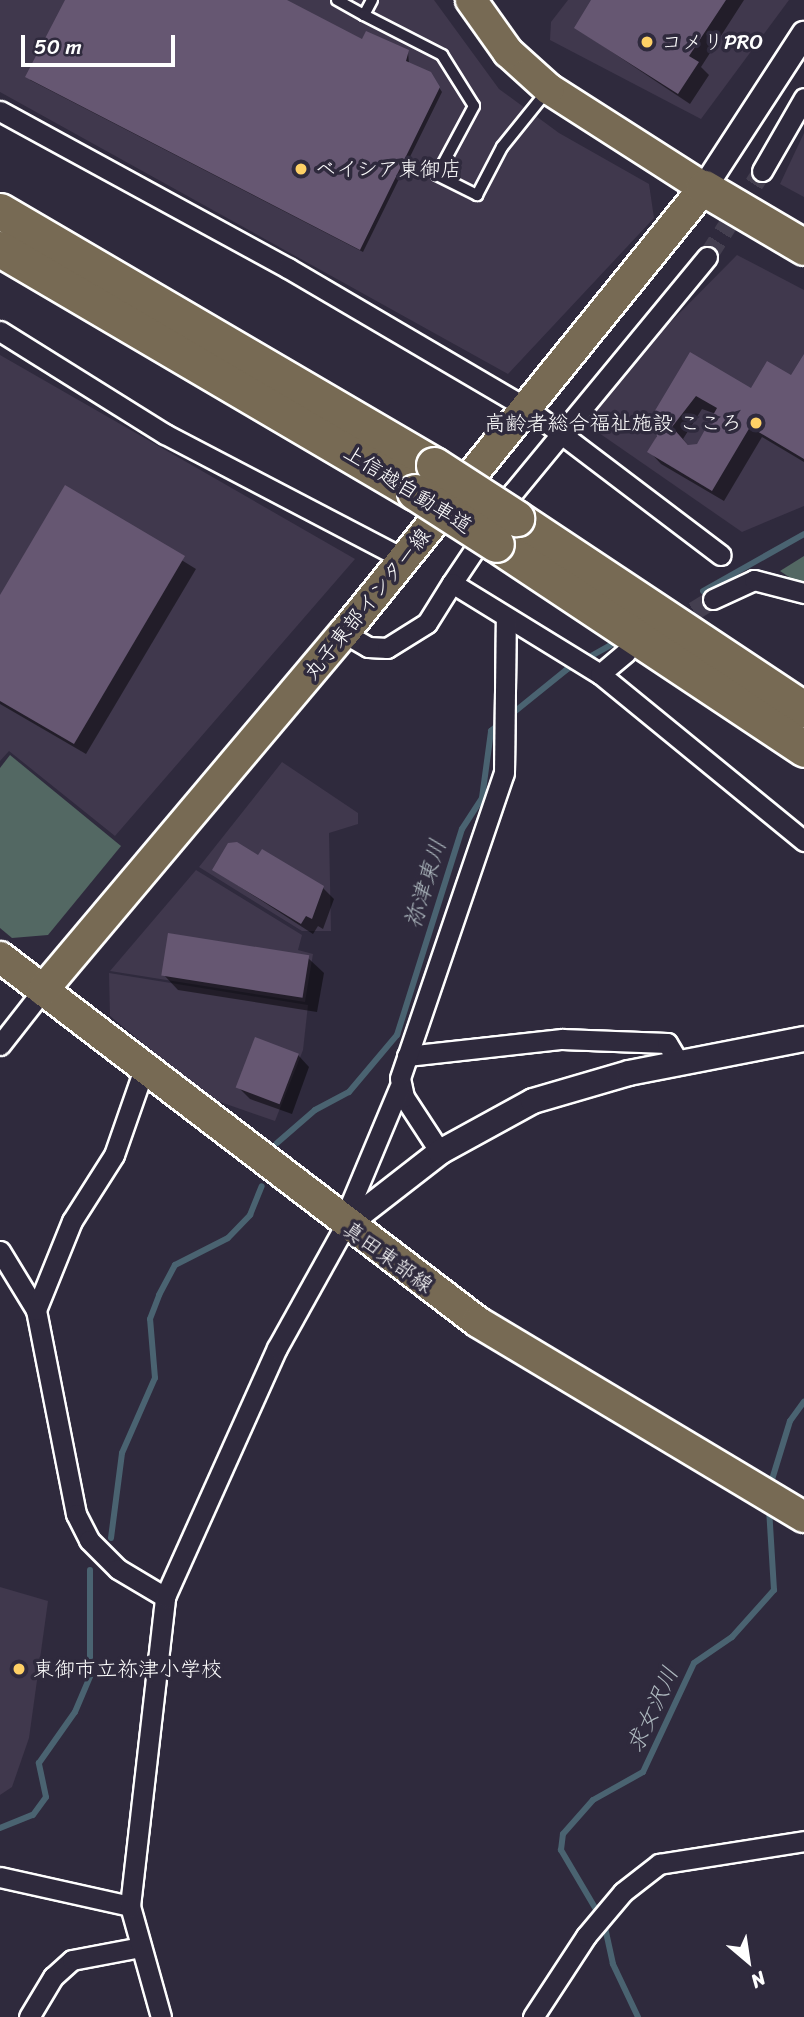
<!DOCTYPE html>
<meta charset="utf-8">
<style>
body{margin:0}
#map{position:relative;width:804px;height:2017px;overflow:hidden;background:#2f2a3d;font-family:Sriracha,"Klee One",sans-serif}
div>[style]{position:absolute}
.built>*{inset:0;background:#40384d}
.green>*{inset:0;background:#536863}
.shadow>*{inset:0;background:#0007}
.stream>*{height:6px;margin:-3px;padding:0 3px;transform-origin:3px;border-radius:3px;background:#4a6371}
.building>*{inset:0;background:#665772;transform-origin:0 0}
.minor-tunnel>*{height:19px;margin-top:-9.5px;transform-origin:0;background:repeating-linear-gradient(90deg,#443f50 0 19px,transparent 0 29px)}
.roads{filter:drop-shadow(2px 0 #fff) drop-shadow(-2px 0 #fff) drop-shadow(0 2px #fff) drop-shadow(0 -2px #fff)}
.service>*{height:10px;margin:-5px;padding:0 5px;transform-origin:5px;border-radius:5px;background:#2f2a3d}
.minor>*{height:19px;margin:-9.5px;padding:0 9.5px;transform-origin:9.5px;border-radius:9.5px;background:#2f2a3d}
.tertiary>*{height:24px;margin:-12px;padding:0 12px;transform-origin:12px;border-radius:12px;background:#2f2a3d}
.primary>*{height:30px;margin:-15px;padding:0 15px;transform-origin:15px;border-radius:15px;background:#776a54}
.motorway>*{height:35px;margin:-17.5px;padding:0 17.5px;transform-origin:17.5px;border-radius:17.5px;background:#776a54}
.bridges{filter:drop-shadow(2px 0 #fff) drop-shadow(-2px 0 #fff) drop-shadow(0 2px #fff) drop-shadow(0 -2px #fff)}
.motorway-bridge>*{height:35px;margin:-17.5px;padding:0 17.5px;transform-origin:17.5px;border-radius:17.5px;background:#776a54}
.dots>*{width:19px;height:19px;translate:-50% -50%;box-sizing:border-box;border:4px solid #2f2a3d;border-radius:50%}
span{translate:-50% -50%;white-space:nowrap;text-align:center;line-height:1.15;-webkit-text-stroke:7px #2f2a3d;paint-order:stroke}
.poi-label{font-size:21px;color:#fff}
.left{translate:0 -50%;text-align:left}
.right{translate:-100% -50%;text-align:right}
.street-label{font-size:21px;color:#fff}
.water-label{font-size:23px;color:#aeb9bf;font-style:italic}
.north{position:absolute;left:713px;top:1926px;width:70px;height:70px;-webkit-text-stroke:5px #2f2a3d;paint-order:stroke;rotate:151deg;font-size:19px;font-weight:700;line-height:28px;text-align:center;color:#fff}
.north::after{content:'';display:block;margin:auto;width:24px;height:32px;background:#fff;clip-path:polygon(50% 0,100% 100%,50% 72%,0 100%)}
.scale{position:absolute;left:21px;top:35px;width:154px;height:32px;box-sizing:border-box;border:4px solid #fff;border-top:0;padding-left:9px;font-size:21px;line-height:24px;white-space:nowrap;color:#fff;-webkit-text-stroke:5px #2f2a3d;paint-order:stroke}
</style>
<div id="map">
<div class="built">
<div style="clip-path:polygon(0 0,434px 0,499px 89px,559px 133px,649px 184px,654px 218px,508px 374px,0 92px)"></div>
<div style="clip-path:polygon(568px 0,789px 0,701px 119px,550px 40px,551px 22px)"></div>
<div style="clip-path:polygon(804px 133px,804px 197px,780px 184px)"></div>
<div style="clip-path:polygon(737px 255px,804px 290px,804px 506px,742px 532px,586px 424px,643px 350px)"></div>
<div style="clip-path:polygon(0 355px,355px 559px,115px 836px,9px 751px,0 761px)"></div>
<div style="clip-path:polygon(282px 762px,358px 813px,358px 824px,329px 833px,331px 931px,302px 931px,199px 867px)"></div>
<div style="clip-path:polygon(196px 870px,302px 935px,298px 950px,313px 954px,305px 1002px,110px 971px)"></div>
<div style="clip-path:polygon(109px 973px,308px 1005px,303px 1050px,275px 1121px,209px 1098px,110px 1016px)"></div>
<div style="clip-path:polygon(0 1587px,48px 1601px,29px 1738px,12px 1787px,0 1795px)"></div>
</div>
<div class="green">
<div style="clip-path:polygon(804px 556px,804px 587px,780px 571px)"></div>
<div style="clip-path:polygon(10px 755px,121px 846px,48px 935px,12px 938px,0 928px,0 768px)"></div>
</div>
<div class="shadow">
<div style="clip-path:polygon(67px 0,283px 0,363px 42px,408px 51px,409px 64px,430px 73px,442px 92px,363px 252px,30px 80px)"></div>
<div style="clip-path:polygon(593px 0,744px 0,701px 67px,709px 75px,690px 104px,576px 28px)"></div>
<div style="clip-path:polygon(evenodd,691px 355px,751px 391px,792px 378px,804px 357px,804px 462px,762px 437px,724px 501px,661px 464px,650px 452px,691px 355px,702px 409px,716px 414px,698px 446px,689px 446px,683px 439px,702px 409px)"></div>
<div style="clip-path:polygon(65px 488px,196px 569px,86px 754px,0 704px,0 599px)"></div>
<div style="clip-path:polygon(214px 870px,323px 888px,334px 899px,323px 929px,318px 926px,313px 934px)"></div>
<div style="clip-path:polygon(308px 958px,324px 973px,317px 1012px,178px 990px,163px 974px)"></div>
<div style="clip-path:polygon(298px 1055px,309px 1067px,292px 1114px,250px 1099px,238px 1087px)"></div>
</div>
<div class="stream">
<div style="left:703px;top:591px;width:116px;rotate:-29.4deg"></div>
<div style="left:508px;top:717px;width:75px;rotate:-39deg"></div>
<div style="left:566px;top:670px;width:51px;rotate:-29.1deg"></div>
<div style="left:277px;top:1143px;width:50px;rotate:-41deg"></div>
<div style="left:315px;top:1110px;width:38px;rotate:-28deg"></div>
<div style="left:349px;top:1092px;width:75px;rotate:-49.9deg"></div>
<div style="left:397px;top:1035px;width:216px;rotate:-72.5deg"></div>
<div style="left:462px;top:829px;width:37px;rotate:-57deg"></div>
<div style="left:482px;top:798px;width:68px;rotate:-82.3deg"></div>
<div style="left:491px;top:731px;width:11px;rotate:-41deg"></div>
<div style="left:770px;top:1486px;width:68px;rotate:-72.9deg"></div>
<div style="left:790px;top:1421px;width:24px;rotate:-54deg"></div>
<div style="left:111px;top:1538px;width:86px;rotate:-82.6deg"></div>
<div style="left:122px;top:1453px;width:82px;rotate:-66.3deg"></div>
<div style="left:155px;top:1378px;width:59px;rotate:-94.8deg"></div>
<div style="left:150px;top:1319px;width:26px;rotate:-69deg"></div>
<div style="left:159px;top:1295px;width:34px;rotate:-62deg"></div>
<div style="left:175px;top:1265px;width:59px;rotate:-27deg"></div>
<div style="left:228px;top:1238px;width:32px;rotate:-46deg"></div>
<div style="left:250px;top:1215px;width:31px;rotate:-68deg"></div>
<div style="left:0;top:1828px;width:35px;rotate:-22deg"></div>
<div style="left:33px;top:1815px;width:22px;rotate:-54deg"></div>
<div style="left:46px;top:1797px;width:35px;rotate:-102deg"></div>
<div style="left:39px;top:1763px;width:62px;rotate:-54.8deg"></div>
<div style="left:75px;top:1712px;width:39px;rotate:-67deg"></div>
<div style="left:90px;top:1676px;width:106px;rotate:-90deg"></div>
<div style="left:638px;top:2017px;width:59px;rotate:-115.3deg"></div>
<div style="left:613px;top:1964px;width:42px;rotate:-102.4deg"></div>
<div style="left:604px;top:1923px;width:85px;rotate:-120.5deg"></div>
<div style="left:561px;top:1850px;width:16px;rotate:-83deg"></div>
<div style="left:563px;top:1834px;width:45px;rotate:-48.6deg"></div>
<div style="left:593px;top:1800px;width:57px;rotate:-29.2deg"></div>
<div style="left:643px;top:1772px;width:120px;rotate:-64.9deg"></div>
<div style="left:694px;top:1663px;width:46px;rotate:-34.4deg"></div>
<div style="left:732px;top:1637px;width:63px;rotate:-48.2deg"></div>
<div style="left:774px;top:1590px;width:82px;rotate:-93.5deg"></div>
</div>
<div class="building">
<div style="clip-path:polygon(65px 0,287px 0,362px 39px,366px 31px,409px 50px,406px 61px,431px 72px,440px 87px,360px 250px,25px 77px)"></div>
<div style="clip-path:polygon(591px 0,726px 0,689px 56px,699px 62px,678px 94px,574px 28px)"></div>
<div style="clip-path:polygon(evenodd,690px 352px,751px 388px,767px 361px,791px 375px,804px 354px,804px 459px,750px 427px,712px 491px,647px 452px,657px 436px,650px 419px,690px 352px,696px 396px,717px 408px,697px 444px,688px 445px,672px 427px,696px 396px)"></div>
<div style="clip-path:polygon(65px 485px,185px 556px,74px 744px,0 701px,0 595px)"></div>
<div style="clip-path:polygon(237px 842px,258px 855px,262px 849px,324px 886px,312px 919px,306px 916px,301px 924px,212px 870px,228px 843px)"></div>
<div style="left:168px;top:933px;width:143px;height:43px;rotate:9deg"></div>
<div style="left:255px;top:1037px;width:47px;height:54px;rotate:21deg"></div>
</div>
<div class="minor-tunnel">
<div style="left:707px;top:257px;width:102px;rotate:-57.4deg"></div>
<div style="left:669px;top:626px;width:52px;rotate:-31.5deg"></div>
</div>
<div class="roads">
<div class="service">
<div style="left:337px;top:0;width:31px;rotate:29deg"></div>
<div style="left:364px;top:15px;width:17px;rotate:-62deg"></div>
<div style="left:364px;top:15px;width:88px;rotate:27.1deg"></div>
<div style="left:442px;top:55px;width:60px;rotate:57.9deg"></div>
<div style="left:474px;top:106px;width:78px;rotate:118.2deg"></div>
<div style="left:437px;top:175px;width:45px;rotate:26.6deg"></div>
<div style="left:477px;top:195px;width:54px;rotate:-62.5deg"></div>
<div style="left:502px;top:147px;width:73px;rotate:-51.1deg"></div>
</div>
<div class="minor">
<div style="left:0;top:111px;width:328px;rotate:28.6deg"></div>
<div style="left:288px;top:268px;width:277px;rotate:30.4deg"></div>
<div style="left:527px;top:408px;width:243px;rotate:37.2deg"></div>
<div style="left:762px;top:171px;width:84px;rotate:-60.1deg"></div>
<div style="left:707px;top:257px;width:305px;rotate:129.5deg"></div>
<div style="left:513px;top:492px;width:110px;rotate:123.8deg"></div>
<div style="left:452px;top:583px;width:174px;rotate:31.6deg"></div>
<div style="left:600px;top:674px;width:264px;rotate:39.3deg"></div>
<div style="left:0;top:331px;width:195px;rotate:32deg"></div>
<div style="left:165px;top:434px;width:270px;rotate:27.6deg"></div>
<div style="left:713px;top:599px;width:45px;rotate:-24.9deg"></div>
<div style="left:754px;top:580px;width:52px;rotate:14.6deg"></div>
<div style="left:344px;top:633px;width:28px;rotate:30deg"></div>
<div style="left:368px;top:647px;width:19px;rotate:3deg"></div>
<div style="left:387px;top:648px;width:47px;rotate:-32deg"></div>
<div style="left:427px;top:623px;width:47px;rotate:-58deg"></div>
<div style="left:600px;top:674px;width:34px;rotate:-40deg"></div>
<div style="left:0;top:1045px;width:70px;rotate:-52deg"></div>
<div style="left:407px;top:1056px;width:156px;rotate:-6.3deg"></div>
<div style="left:562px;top:1039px;width:105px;rotate:2.2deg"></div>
<div style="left:667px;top:1043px;width:23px;rotate:59deg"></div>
<div style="left:440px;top:1152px;width:66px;rotate:-123.2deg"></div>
<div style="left:404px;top:1097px;width:19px;rotate:-102deg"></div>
<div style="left:400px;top:1078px;width:322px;rotate:-71.2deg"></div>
<div style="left:504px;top:773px;width:156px;rotate:-89.3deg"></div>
<div style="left:351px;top:1203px;width:125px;rotate:-67.3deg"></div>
<div style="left:0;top:1251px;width:69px;rotate:58.6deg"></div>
<div style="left:36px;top:1310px;width:208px;rotate:78.9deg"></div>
<div style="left:76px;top:1514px;width:29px;rotate:63deg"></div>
<div style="left:89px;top:1540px;width:41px;rotate:45deg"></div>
<div style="left:118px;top:1569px;width:55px;rotate:30.8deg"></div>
<div style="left:36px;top:1310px;width:96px;rotate:-68deg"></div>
<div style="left:72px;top:1221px;width:78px;rotate:-57.5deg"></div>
<div style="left:114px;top:1155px;width:91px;rotate:-70.8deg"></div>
<div style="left:0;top:1877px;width:133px;rotate:12.6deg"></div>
<div style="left:29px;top:2017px;width:47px;rotate:-59deg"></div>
<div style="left:53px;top:1977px;width:25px;rotate:-42deg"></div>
<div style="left:72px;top:1960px;width:70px;rotate:-10.7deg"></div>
<div style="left:161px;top:2017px;width:115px;rotate:-105.6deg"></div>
<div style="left:130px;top:1906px;width:311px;rotate:-83.5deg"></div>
<div style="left:165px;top:1597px;width:273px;rotate:-65.8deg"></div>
<div style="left:277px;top:1348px;width:140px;rotate:-60.9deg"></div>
<div style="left:533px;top:2017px;width:97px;rotate:-56.8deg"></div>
<div style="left:586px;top:1936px;width:57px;rotate:-49.9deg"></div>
<div style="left:623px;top:1892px;width:46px;rotate:-37.9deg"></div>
<div style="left:659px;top:1864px;width:147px;rotate:-9deg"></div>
</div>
<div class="tertiary">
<div style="left:704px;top:188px;width:184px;rotate:-57deg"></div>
<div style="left:345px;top:1226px;width:120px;rotate:-37.9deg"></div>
<div style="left:440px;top:1152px;width:106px;rotate:-28.7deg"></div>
<div style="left:533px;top:1101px;width:100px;rotate:-16.3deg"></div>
<div style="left:629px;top:1073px;width:178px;rotate:-11deg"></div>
</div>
<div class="primary">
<div style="left:0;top:957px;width:601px;rotate:37.37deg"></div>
<div style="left:478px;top:1322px;width:380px;rotate:30.9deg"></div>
<div style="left:43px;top:990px;width:467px;rotate:-49.9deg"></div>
<div style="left:344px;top:633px;width:572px;rotate:-51.03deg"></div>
<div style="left:704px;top:188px;width:184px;rotate:-147.4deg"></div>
<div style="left:549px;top:89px;width:55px;rotate:-137.9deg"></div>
<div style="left:508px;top:52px;width:64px;rotate:-125.4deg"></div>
</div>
<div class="motorway">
<div style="left:704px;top:188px;width:116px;rotate:30.5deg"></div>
<div style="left:0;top:211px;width:503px;rotate:30.34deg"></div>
<div style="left:0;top:249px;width:481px;rotate:30.4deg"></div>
<div style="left:516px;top:518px;width:346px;rotate:33.6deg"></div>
<div style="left:496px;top:544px;width:370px;rotate:33.6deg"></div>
</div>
</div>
<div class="bridges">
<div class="motorway-bridge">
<div style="left:434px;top:465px;width:98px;rotate:32.9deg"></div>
<div style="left:415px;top:492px;width:96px;rotate:32.7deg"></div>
</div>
</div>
<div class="dots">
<div style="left:647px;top:42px;background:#ffd166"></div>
<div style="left:301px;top:169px;background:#ffd166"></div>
<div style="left:756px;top:423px;background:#ffd166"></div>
<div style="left:19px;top:1669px;background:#ffd166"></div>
</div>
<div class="poi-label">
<span class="left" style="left:661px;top:42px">コメリPRO</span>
<span class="left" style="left:315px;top:169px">ベイシア東御店</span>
<span class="right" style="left:742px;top:423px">高齢者総合福祉施設 こころ</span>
<span class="left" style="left:33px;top:1669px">東御市立祢津小学校</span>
</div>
<div class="street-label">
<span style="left:408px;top:489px;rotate:32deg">上信越自動車道</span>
<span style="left:367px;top:604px;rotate:-51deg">丸子東部インター線</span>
<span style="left:388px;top:1257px;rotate:36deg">真田東部線</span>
</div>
<div class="water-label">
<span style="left:426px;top:884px;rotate:-73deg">祢津東川</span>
<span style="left:653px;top:1710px;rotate:-65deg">求女沢川</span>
</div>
<div class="north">N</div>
<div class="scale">50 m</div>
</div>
